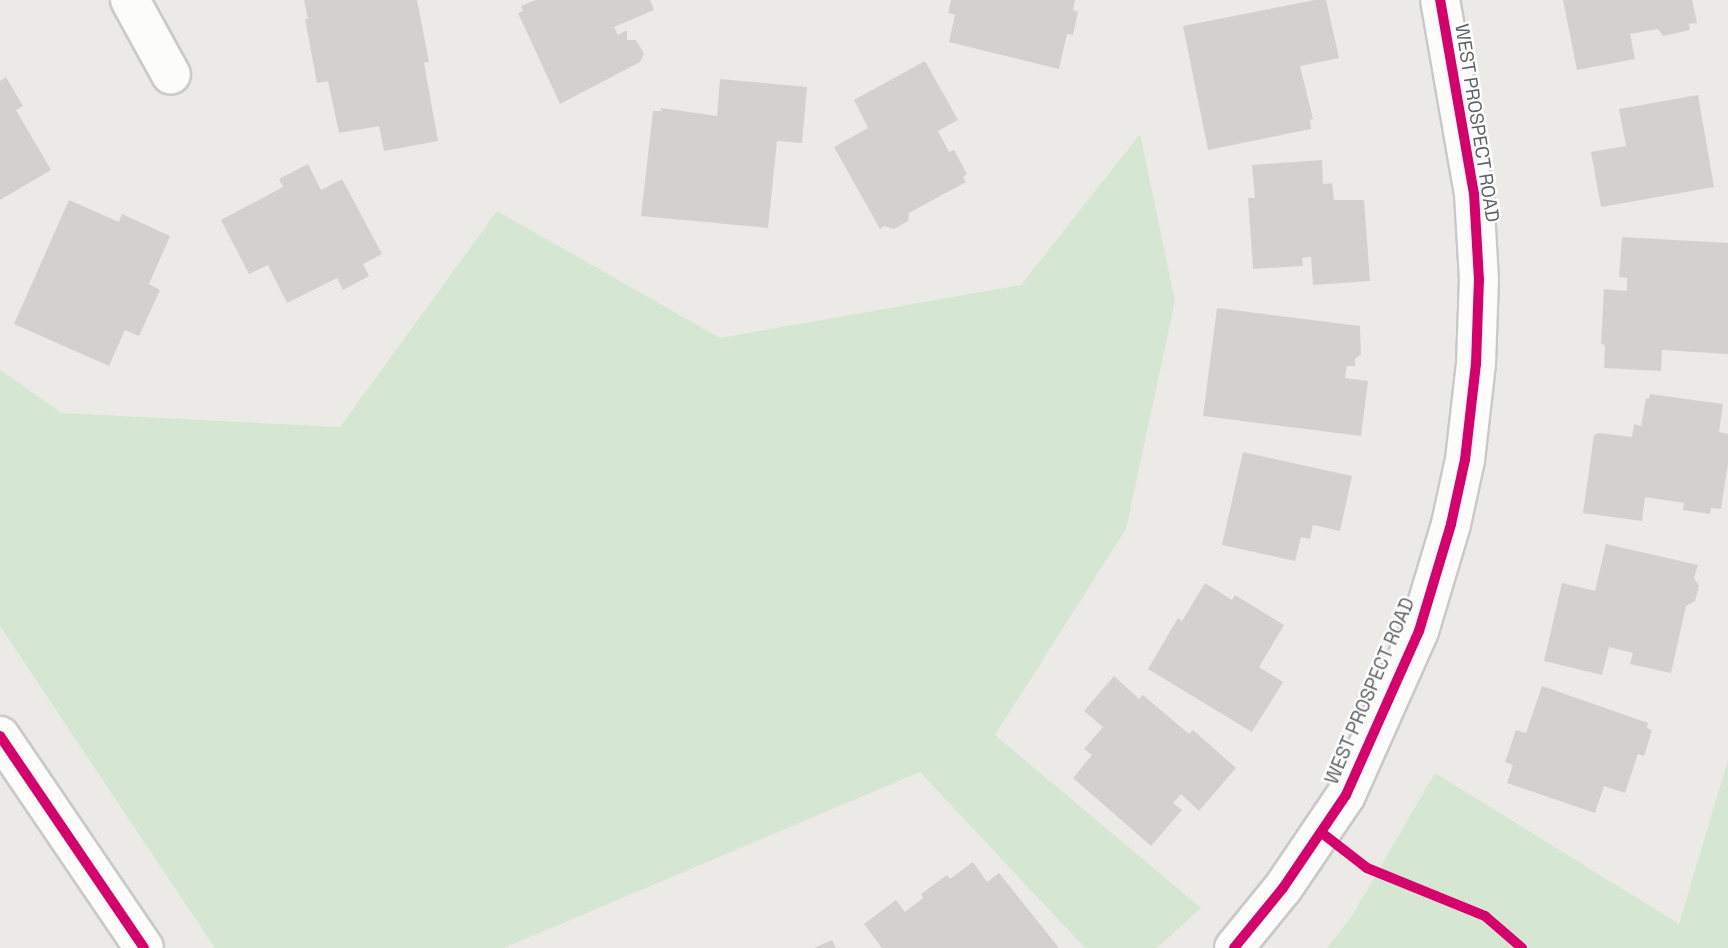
<!DOCTYPE html>
<style>
body{margin:0}
#map{position:relative;width:1728px;height:948px;overflow:hidden;background:#eceae6;font-family:"Space Grotesk",sans-serif}
div>[style]{position:absolute}
.green>*{inset:0;background:#d5e7d2}
.building>*{inset:0;background:#d3d1cf}
.roads{filter:drop-shadow(2px 0 #c8c9c8) drop-shadow(-2px 0 #c8c9c8) drop-shadow(0 2px #c8c9c8) drop-shadow(0 -2px #c8c9c8)}
.street>*{height:38px;margin:-19px;padding:0 19px;transform-origin:19px;border-radius:19px;background:#fcfcfb}
.cycleway>*{height:10px;margin:-5px;padding:0 5px;transform-origin:5px;border-radius:5px;background:#d6006c}
span{translate:-50% -50%;white-space:nowrap;text-align:center;line-height:1.15;-webkit-text-stroke:5px #fff;paint-order:stroke}
.street-label{font-size:19px;color:#5c6064}
</style>
<div id="map">
<div class="green">
<div style="clip-path:polygon(1140px 134px,1175px 301px,1126px 529px,995px 735px,1201px 908px,1157px 948px,1085px 948px,920px 772px,504px 948px,215px 948px,0 626px,0 370px,62px 413px,340px 427px,497px 211px,720px 338px,1021px 285px)"></div>
<div style="clip-path:polygon(1728px 760px,1728px 948px,1327px 948px,1352px 916px,1435px 773px,1679px 924px)"></div>
</div>
<div class="building">
<div style="clip-path:polygon(304px 0,417px 0,429px 62px,424px 63px,438px 141px,384px 151px,379px 126px,339px 133px,328px 81px,317px 83px,305px 19px,308px 19px)"></div>
<div style="clip-path:polygon(536px 0,650px 0,654px 10px,614px 27px,618px 35px,627px 30px,627px 40px,636px 40px,644px 54px,640px 62px,560px 104px,518px 13px,523px 11px,521px 6px)"></div>
<div style="clip-path:polygon(951px 0,1075px 0,1073px 10px,1078px 12px,1073px 35px,1067px 34px,1059px 69px,949px 42px,955px 15px,948px 13px)"></div>
<div style="clip-path:polygon(1315px 0,1326px 0,1339px 58px,1300px 66px,1313px 119px,1310px 120px,1311px 129px,1208px 150px,1183px 26px)"></div>
<div style="clip-path:polygon(1563px 0,1692px 0,1697px 23px,1689px 24px,1690px 30px,1663px 36px,1658px 29px,1630px 34px,1635px 59px,1577px 70px)"></div>
<div style="clip-path:polygon(925px 61px,958px 120px,938px 131px,949px 152px,954px 150px,967px 174px,963px 177px,966px 182px,909px 213px,908px 221px,894px 229px,884px 226px,880px 229px,834px 147px,868px 128px,854px 100px)"></div>
<div style="clip-path:polygon(6px 77px,23px 106px,16px 110px,51px 170px,0 200px,0 81px)"></div>
<div style="clip-path:polygon(720px 79px,807px 87px,802px 143px,777px 141px,768px 228px,641px 216px,653px 111px,661px 111px,661px 108px,717px 116px)"></div>
<div style="clip-path:polygon(1698px 95px,1714px 187px,1601px 207px,1591px 152px,1626px 146px,1619px 109px)"></div>
<div style="clip-path:polygon(1322px 160px,1323px 184px,1332px 183px,1334px 200px,1364px 200px,1370px 281px,1313px 285px,1311px 257px,1302px 258px,1303px 266px,1253px 269px,1248px 198px,1255px 198px,1252px 165px)"></div>
<div style="clip-path:polygon(308px 164px,321px 190px,342px 179px,382px 254px,363px 264px,369px 276px,343px 290px,337px 278px,287px 303px,268px 265px,249px 274px,221px 220px,283px 187px,279px 179px)"></div>
<div style="clip-path:polygon(69px 200px,119px 222px,122px 214px,170px 236px,149px 284px,160px 290px,139px 336px,125px 330px,109px 366px,14px 324px)"></div>
<div style="clip-path:polygon(1622px 237px,1728px 243px,1728px 354px,1662px 350px,1661px 371px,1604px 368px,1605px 345px,1601px 344px,1604px 289px,1627px 291px,1627px 278px,1619px 277px)"></div>
<div style="clip-path:polygon(1217px 308px,1360px 326px,1361px 354px,1355px 359px,1355px 366px,1347px 366px,1345px 378px,1368px 381px,1361px 436px,1203px 416px)"></div>
<div style="clip-path:polygon(1650px 394px,1723px 404px,1719px 432px,1728px 434px,1728px 463px,1721px 509px,1711px 508px,1710px 514px,1683px 510px,1684px 503px,1645px 497px,1642px 521px,1583px 513px,1594px 435px,1599px 433px,1632px 437px,1634px 424px,1641px 426px,1646px 398px,1649px 399px)"></div>
<div style="clip-path:polygon(1243px 452px,1352px 476px,1340px 531px,1313px 525px,1310px 539px,1301px 537px,1295px 561px,1222px 545px)"></div>
<div style="clip-path:polygon(1606px 544px,1698px 565px,1694px 578px,1699px 586px,1695px 601px,1686px 606px,1671px 673px,1630px 664px,1633px 653px,1609px 647px,1602px 675px,1544px 661px,1562px 583px,1595px 591px)"></div>
<div style="clip-path:polygon(1205px 583px,1232px 600px,1235px 595px,1284px 625px,1259px 667px,1283px 682px,1252px 732px,1148px 669px,1178px 618px,1182px 621px)"></div>
<div style="clip-path:polygon(1114px 676px,1139px 699px,1143px 695px,1189px 734px,1193px 730px,1236px 768px,1199px 811px,1181px 794px,1173px 803px,1182px 810px,1151px 846px,1073px 778px,1092px 755px,1084px 749px,1103px 727px,1084px 711px)"></div>
<div style="clip-path:polygon(1542px 686px,1648px 723px,1647px 728px,1652px 730px,1644px 756px,1638px 754px,1625px 793px,1604px 786px,1595px 813px,1507px 783px,1513px 765px,1505px 762px,1516px 730px,1526px 733px)"></div>
<div style="clip-path:polygon(973px 862px,987px 882px,999px 873px,1059px 948px,882px 948px,864px 924px,896px 900px,905px 912px,923px 898px,921px 894px,947px 875px,950px 879px)"></div>
<div style="clip-path:polygon(832px 940px,836px 948px,814px 948px)"></div>
</div>
<div class="roads">
<div class="street">
<div style="left:130px;top:0;width:85px;rotate:61.3deg"></div>
<div style="left:0;top:736px;width:256px;rotate:55.8deg"></div>
<div style="left:1234px;top:948px;width:77px;rotate:-50.8deg"></div>
<div style="left:1283px;top:888px;width:112px;rotate:-55.9deg"></div>
<div style="left:1346px;top:795px;width:180px;rotate:-66deg"></div>
<div style="left:1419px;top:631px;width:112px;rotate:-73.3deg"></div>
<div style="left:1451px;top:524px;width:66px;rotate:-77.7deg"></div>
<div style="left:1465px;top:460px;width:97px;rotate:-83.5deg"></div>
<div style="left:1476px;top:364px;width:84px;rotate:-88deg"></div>
<div style="left:1479px;top:280px;width:86px;rotate:-93.3deg"></div>
<div style="left:1474px;top:194px;width:197px;rotate:-99.9deg"></div>
</div>
</div>
<div class="cycleway">
<div style="left:0;top:736px;width:256px;rotate:55.8deg"></div>
<div style="left:1322px;top:833px;width:57px;rotate:37.9deg"></div>
<div style="left:1367px;top:868px;width:127px;rotate:22.1deg"></div>
<div style="left:1485px;top:916px;width:49px;rotate:40.9deg"></div>
<div style="left:1234px;top:948px;width:77px;rotate:-50.8deg"></div>
<div style="left:1283px;top:888px;width:112px;rotate:-55.9deg"></div>
<div style="left:1346px;top:795px;width:180px;rotate:-66deg"></div>
<div style="left:1419px;top:631px;width:112px;rotate:-73.3deg"></div>
<div style="left:1451px;top:524px;width:66px;rotate:-77.7deg"></div>
<div style="left:1465px;top:460px;width:97px;rotate:-83.5deg"></div>
<div style="left:1476px;top:364px;width:84px;rotate:-88deg"></div>
<div style="left:1479px;top:280px;width:86px;rotate:-93.3deg"></div>
<div style="left:1474px;top:194px;width:197px;rotate:-99.9deg"></div>
</div>
<div class="street-label">
<span style="left:1477px;top:123px;rotate:81deg">WEST PROSPECT ROAD</span>
<span style="left:1370px;top:691px;rotate:-67deg">WEST PROSPECT ROAD</span>
</div>
</div>
